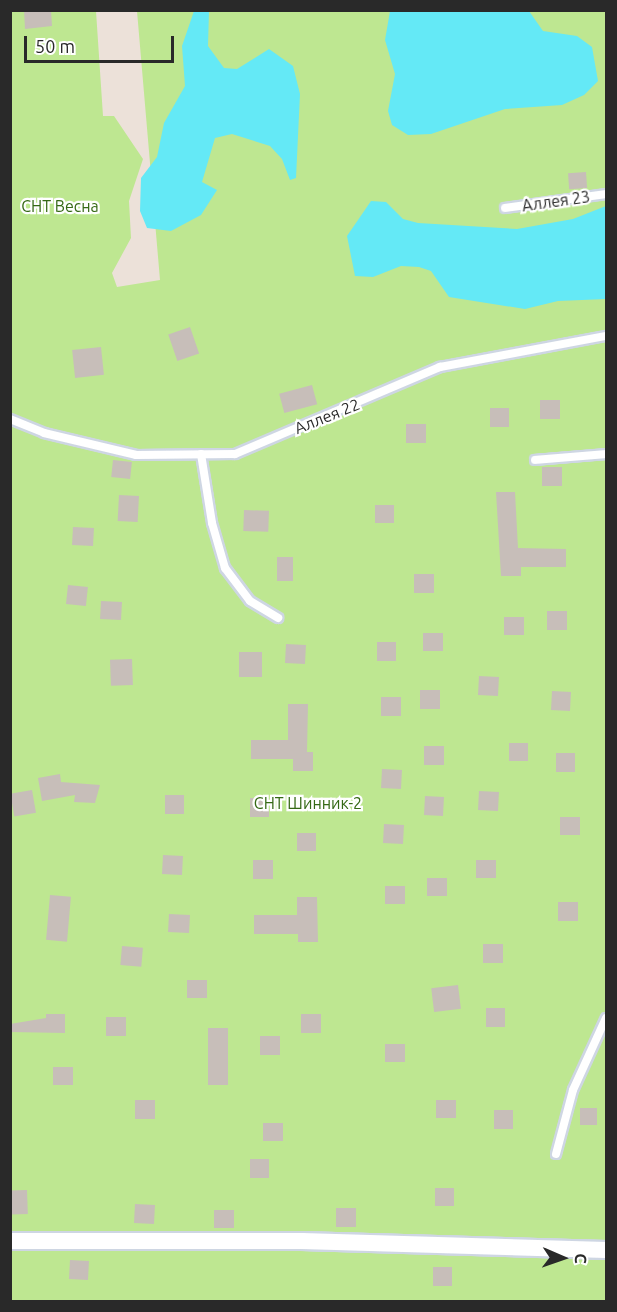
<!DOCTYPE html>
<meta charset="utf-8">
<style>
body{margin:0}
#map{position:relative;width:617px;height:1312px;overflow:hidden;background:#ece1d9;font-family:Ubuntu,sans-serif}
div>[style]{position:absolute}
.green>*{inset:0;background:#bee791}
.water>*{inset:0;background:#64e9f6}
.building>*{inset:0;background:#c7beb9;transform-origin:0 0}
.roads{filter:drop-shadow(2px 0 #ced6e3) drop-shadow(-2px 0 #ced6e3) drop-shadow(0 2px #ced6e3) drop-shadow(0 -2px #ced6e3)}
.service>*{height:8px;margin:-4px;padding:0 4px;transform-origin:4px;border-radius:4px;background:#fff}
.minor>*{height:16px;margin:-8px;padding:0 8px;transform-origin:8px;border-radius:8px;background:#fff}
span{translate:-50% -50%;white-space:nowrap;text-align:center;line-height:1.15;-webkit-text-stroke:4.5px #fff;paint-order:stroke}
.street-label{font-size:16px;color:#292929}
.park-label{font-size:16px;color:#356915}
.frame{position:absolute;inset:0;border:12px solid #292929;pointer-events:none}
.north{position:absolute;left:533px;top:1228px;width:60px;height:60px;-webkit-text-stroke:4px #fff;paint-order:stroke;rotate:92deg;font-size:16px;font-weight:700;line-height:24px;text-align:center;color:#292929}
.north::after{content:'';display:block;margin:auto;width:21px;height:27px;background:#292929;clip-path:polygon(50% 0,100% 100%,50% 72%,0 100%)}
.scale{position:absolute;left:24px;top:36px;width:150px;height:27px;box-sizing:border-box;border:3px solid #292929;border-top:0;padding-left:8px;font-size:18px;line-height:21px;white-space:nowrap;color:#292929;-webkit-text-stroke:4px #fff;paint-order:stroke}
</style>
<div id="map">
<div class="green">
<div style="clip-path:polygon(10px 11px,96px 11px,103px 116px,114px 116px,143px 159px,129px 201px,131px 238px,112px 273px,117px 287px,160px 280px,137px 11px,606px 11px,606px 1301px,11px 1301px)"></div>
</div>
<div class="water">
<div style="clip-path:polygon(194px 11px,209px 11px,208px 46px,224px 68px,237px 69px,269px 49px,293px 66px,300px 94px,296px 178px,290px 180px,282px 159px,270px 146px,232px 134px,215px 138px,202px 182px,217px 190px,201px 215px,171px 231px,147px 228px,140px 211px,141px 178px,157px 157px,164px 123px,185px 86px,182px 46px)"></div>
<div style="clip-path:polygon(390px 11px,529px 11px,543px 31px,577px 36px,592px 47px,598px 81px,584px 95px,562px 105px,505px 109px,431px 134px,408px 135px,392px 125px,388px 111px,395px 74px,385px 40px)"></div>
<div style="clip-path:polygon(371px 201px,386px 202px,403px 219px,418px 223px,517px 229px,573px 219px,606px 206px,606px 299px,558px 301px,525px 309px,449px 297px,431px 271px,419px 267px,401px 266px,373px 277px,355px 276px,347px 236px)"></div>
</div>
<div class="building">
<div style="clip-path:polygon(24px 10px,51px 10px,52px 26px,25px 29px)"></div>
<div style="left:586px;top:172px;width:16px;height:18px;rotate:86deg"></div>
<div style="left:190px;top:327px;width:28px;height:23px;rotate:71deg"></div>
<div style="left:101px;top:347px;width:28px;height:29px;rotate:84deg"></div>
<div style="left:312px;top:385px;width:20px;height:34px;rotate:75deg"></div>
<div style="left:540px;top:400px;width:20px;height:19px"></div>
<div style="left:490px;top:408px;width:19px;height:19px"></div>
<div style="left:406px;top:424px;width:20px;height:19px"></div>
<div style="left:113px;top:460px;width:19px;height:17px;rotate:6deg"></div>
<div style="left:542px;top:467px;width:20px;height:19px"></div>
<div style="clip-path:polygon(496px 492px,515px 492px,518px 548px,566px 549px,566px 567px,521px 567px,521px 576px,501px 576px)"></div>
<div style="left:119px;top:495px;width:20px;height:26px;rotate:3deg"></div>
<div style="left:375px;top:505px;width:19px;height:18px"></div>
<div style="left:244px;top:510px;width:25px;height:21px;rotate:2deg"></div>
<div style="left:73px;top:527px;width:21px;height:18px;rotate:3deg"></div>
<div style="left:277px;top:557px;width:16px;height:24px"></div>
<div style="left:414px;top:574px;width:20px;height:19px"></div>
<div style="left:68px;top:585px;width:20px;height:19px;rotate:6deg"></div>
<div style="left:101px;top:601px;width:21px;height:18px;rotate:3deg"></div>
<div style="left:547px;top:611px;width:20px;height:19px"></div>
<div style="left:504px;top:617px;width:20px;height:18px"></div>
<div style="left:423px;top:633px;width:20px;height:18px"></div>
<div style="left:377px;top:642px;width:19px;height:19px"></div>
<div style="left:286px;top:644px;width:20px;height:19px;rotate:3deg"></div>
<div style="left:262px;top:652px;width:25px;height:23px;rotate:90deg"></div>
<div style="left:132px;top:659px;width:26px;height:22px;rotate:88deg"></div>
<div style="left:479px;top:676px;width:20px;height:19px;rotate:3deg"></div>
<div style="left:420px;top:690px;width:20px;height:19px"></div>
<div style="left:552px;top:691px;width:19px;height:19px;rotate:3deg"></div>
<div style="left:381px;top:697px;width:20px;height:19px"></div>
<div style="clip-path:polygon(288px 704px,308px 704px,307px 752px,313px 752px,313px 771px,293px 771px,293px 759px,251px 759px,251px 740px,288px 740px)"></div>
<div style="left:509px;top:743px;width:19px;height:18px"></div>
<div style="left:424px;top:746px;width:20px;height:19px"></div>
<div style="left:556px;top:753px;width:19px;height:19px"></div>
<div style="left:382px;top:769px;width:20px;height:19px;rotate:3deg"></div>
<div style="clip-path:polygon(60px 774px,61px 782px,100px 785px,95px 803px,74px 802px,75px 795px,42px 801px,38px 778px)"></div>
<div style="left:32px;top:790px;width:23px;height:22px;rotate:80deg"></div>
<div style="left:479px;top:791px;width:20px;height:19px;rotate:3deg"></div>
<div style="left:165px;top:795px;width:19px;height:19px"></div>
<div style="left:425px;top:796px;width:19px;height:19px;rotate:3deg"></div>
<div style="left:250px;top:798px;width:19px;height:19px"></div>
<div style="left:560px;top:817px;width:20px;height:18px"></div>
<div style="left:384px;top:824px;width:20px;height:19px;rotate:3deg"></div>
<div style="left:297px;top:833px;width:19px;height:18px"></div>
<div style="left:163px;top:855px;width:20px;height:19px;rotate:3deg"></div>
<div style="left:253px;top:860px;width:20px;height:19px"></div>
<div style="left:476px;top:860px;width:20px;height:18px"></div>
<div style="left:427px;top:878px;width:20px;height:18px"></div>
<div style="left:385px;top:886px;width:20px;height:18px"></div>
<div style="left:50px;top:895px;width:21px;height:45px;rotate:5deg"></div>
<div style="clip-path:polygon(297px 897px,317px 897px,318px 942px,298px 942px,298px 934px,254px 934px,254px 915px,297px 915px)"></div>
<div style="left:558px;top:902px;width:20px;height:19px"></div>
<div style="left:169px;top:914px;width:21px;height:18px;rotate:3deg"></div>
<div style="left:483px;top:944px;width:20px;height:19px"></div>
<div style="left:122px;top:946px;width:21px;height:19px;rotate:5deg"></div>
<div style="left:187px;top:980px;width:20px;height:18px"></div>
<div style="left:458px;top:985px;width:24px;height:27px;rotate:83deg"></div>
<div style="left:486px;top:1008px;width:19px;height:19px"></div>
<div style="clip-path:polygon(46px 1014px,65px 1014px,65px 1033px,10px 1032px,10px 1024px,46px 1018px)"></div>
<div style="left:301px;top:1014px;width:20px;height:19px"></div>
<div style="left:106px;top:1017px;width:20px;height:19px"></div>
<div style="left:208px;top:1028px;width:20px;height:57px"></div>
<div style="left:260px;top:1036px;width:20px;height:19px"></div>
<div style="left:385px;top:1044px;width:20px;height:18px"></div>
<div style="left:53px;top:1067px;width:20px;height:18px"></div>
<div style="left:135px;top:1100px;width:20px;height:19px"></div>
<div style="left:436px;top:1100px;width:20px;height:18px"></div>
<div style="left:597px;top:1108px;width:17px;height:17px;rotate:90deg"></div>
<div style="left:494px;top:1110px;width:19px;height:19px"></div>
<div style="left:263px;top:1123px;width:20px;height:18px"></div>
<div style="left:250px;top:1159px;width:19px;height:19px"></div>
<div style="left:435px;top:1188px;width:19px;height:18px"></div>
<div style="left:27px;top:1190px;width:24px;height:17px;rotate:88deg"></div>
<div style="left:135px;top:1204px;width:20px;height:19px;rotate:3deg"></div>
<div style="left:336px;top:1208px;width:20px;height:19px"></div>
<div style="left:214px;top:1210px;width:20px;height:18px"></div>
<div style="left:70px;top:1260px;width:19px;height:19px;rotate:3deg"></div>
<div style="left:433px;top:1267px;width:19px;height:19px"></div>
</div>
<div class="roads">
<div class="service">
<div style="left:505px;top:208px;width:102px;rotate:-7.9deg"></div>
<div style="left:10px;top:419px;width:37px;rotate:22deg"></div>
<div style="left:44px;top:433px;width:95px;rotate:13.4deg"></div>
<div style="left:136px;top:455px;width:99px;rotate:-0.6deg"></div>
<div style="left:235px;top:454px;width:223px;rotate:-23deg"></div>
<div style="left:440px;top:367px;width:169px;rotate:-10.6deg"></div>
<div style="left:201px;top:454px;width:70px;rotate:80.9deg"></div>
<div style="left:212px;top:523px;width:47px;rotate:73.9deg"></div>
<div style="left:225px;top:568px;width:41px;rotate:52.9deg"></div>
<div style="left:250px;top:601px;width:33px;rotate:31deg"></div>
<div style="left:535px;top:460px;width:71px;rotate:-4.8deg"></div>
<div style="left:556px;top:1154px;width:66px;rotate:-75.1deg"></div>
<div style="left:573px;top:1090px;width:79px;rotate:-65.4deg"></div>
</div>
<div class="minor">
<div style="left:10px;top:1241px;width:292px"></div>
<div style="left:302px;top:1241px;width:304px;rotate:1.7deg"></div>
</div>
</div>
<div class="street-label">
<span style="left:556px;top:201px;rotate:-8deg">Аллея 23</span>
<span style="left:327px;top:416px;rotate:-22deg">Аллея 22</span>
</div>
<div class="park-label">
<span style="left:60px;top:206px">СНТ Весна</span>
<span style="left:308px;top:803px">СНТ Шинник-2</span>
</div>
<div class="frame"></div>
<div class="north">С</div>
<div class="scale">50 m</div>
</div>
